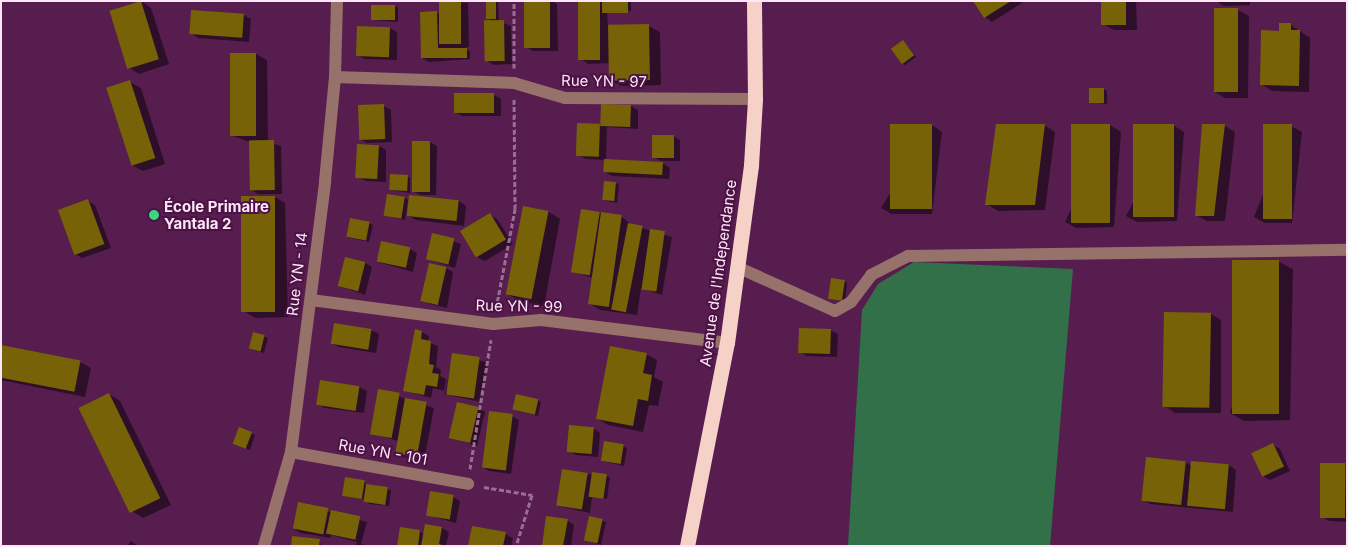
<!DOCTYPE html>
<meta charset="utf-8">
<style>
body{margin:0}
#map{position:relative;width:1348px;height:547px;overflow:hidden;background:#571d4e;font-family:Inter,sans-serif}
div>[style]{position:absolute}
.green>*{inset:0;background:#327049}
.shadow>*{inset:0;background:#0007;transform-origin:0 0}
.building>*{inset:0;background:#776208;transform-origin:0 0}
.path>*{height:3px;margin-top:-1.5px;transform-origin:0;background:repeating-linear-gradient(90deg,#996e92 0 5px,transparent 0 7.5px)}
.minor>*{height:12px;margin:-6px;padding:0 6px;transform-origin:6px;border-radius:6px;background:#97726a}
.highway>*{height:15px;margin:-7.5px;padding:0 7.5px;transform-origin:7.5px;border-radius:7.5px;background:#f5d1c8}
.dots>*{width:14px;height:14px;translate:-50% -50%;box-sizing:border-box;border:2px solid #4b1243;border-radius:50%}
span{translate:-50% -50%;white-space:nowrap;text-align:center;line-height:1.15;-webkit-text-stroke:4px #4b1243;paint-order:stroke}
.street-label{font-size:15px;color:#fce6f7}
.poi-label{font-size:15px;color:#fce6f7;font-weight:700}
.left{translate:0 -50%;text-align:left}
.frame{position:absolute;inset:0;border:2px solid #fce6f7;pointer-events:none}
</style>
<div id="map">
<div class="green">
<div style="clip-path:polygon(914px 262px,1073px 269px,1050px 546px,848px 546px,862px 310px,878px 284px)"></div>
</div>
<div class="shadow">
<div style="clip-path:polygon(141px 1px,151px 8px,169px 64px,139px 74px,128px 67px)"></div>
<div style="clip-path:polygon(440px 1px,468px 3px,469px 47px,464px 48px,470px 51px,470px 59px,429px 62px,422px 58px,437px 13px,440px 15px)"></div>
<div style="clip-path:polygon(487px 1px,498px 1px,499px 21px,511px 26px,512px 64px,494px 65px,487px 61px,493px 22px,488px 18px)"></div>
<div style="clip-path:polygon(525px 1px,552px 1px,557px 4px,558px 51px,533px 51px,526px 47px)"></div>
<div style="clip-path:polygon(580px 1px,631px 1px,631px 11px,607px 12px,608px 26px,649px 26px,660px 32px,661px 85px,621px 86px,610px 80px,610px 63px,588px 64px,581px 59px)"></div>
<div style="clip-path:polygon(975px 1px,1025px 1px,992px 22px,985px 17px)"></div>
<div style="clip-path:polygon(1103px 1px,1136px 1px,1137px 30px,1114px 30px,1103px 24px)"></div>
<div style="clip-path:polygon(1216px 1px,1250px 1px,1250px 5px,1224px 6px)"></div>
<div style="clip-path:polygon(395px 6px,398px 8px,398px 22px,372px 20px)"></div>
<div style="clip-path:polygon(1238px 10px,1249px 16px,1248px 98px,1225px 98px,1215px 92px)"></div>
<div style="clip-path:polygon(244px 15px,251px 19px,249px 42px,198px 38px,191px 33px)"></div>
<div style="clip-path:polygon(1291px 25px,1310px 38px,1309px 92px,1272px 91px,1261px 84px,1280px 32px)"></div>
<div style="clip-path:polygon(390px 28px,397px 32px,397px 60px,365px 59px,357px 55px)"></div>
<div style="clip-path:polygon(903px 41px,916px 57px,905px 65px,902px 63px)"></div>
<div style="clip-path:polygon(256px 54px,267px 60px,268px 142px,281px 146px,282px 194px,258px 194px,251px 190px,250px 142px,233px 136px)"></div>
<div style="clip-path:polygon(130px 82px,141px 88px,165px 164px,143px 171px,132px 165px)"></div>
<div style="clip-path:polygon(1104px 89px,1107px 91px,1107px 104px,1091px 102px)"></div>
<div style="clip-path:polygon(494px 95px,501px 99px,501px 116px,462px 116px,455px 112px)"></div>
<div style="clip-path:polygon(384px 106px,391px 110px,392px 142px,367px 143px,360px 139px)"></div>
<div style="clip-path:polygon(602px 106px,631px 106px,638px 110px,638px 129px,607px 127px,606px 160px,662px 163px,670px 168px,669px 179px,612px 176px,604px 171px,605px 160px,586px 159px,578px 155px,599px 125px,602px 127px)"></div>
<div style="clip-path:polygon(932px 125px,942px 132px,932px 214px,892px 214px,881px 208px)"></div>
<div style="clip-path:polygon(1044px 125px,1055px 132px,1045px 210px,998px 211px,987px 204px)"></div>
<div style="clip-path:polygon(1110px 125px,1121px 132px,1114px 227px,1076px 228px,1065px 222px)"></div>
<div style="clip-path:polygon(1173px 125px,1184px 132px,1177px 221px,1137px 222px,1126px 216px)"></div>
<div style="clip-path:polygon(1225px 126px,1235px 132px,1225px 221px,1207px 221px,1196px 215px)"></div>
<div style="clip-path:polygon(1291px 126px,1302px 132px,1292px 223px,1265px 223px,1254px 217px)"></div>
<div style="clip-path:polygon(673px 136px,680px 140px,680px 161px,661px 161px,653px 157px)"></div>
<div style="clip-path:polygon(430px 142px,437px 146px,436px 195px,420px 195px,413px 191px)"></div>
<div style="clip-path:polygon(379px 146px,386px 150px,386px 182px,366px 181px,358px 177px)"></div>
<div style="clip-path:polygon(407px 176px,410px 178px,410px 193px,390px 190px)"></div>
<div style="clip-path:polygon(616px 183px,619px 185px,617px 203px,603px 200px)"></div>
<div style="clip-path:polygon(275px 197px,285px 203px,288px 317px,256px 318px,245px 312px)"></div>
<div style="clip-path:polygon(405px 198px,408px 200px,405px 220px,385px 215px)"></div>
<div style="clip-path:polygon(88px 201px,95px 205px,111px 248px,82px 258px,75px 254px)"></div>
<div style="clip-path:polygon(459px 201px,466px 206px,464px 226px,416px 220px,409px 216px)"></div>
<div style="clip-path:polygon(524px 208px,549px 212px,560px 219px,544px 306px,520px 301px,509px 295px)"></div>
<div style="clip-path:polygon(600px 213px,622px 217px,632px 225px,672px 237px,662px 295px,641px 288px,637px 315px,600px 310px,589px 303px,593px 278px,572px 271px)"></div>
<div style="clip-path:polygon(490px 215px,497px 219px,513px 244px,485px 261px,477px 257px)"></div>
<div style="clip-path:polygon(369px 223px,373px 225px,369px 242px,347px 237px)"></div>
<div style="clip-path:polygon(433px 234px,461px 244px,455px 268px,427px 259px)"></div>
<div style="clip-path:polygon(410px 249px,417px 253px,413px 272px,378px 262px)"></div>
<div style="clip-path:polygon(1279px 262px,1293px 269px,1290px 420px,1244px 421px,1230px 413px)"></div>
<div style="clip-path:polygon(365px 263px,372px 267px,365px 295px,339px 286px)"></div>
<div style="clip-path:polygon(446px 268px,453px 272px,447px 308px,430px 304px,423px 300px)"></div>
<div style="clip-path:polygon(844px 281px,847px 283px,845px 302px,830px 298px)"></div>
<div style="clip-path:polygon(1211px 314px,1221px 320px,1221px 413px,1175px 413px,1165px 406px)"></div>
<div style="clip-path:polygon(371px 330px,379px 334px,376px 353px,339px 347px,332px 343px)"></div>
<div style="clip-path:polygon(830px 330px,838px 334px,837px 357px,807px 356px,800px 352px)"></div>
<div style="clip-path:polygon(422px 332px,429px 336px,428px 342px,438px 346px,436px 367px,441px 370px,440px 376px,446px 379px,444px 391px,433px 388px,431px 398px,405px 391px)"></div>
<div style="clip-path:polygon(254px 334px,268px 338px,264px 353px,254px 350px)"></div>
<div style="clip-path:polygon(1px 346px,80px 362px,91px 368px,85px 397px,1px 380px)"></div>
<div style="clip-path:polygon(646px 354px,657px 360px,654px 377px,663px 382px,658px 406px,649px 405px,643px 432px,608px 425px,598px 419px)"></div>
<div style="left:453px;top:355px;width:35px;height:40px;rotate:12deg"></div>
<div style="clip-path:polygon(321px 382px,360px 387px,367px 391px,364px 413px,325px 408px,318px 404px)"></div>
<div style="clip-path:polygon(379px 390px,434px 408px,424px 461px,403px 457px,396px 453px,398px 441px,372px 433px)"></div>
<div style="clip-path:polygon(109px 394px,120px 401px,171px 505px,143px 518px,133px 512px)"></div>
<div style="clip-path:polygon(538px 400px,541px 402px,538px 416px,517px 411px)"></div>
<div style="clip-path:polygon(478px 408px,485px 412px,477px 446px,450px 437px)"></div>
<div style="clip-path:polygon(512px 416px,519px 420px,511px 474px,489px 471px,482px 467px)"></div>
<div style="clip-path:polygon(593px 428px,600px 433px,598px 457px,576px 455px,568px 451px)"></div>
<div style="clip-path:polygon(239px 429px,255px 435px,250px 450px,237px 445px)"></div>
<div style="clip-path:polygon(1273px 445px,1280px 449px,1290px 471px,1270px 480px,1263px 476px)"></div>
<div style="clip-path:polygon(623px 446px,627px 448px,624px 466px,602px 461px)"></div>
<div style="clip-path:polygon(1185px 462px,1192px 466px,1229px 465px,1236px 470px,1233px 512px,1150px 504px,1143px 500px)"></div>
<div style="clip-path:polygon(1344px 464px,1347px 522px,1329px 521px,1322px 517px)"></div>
<div style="clip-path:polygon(588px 474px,610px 477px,607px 499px,592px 497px,590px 513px,558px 506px)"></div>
<div style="clip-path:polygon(364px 481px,367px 485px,391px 490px,389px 506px,369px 504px,366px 500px,343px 495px)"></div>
<div style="clip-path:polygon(453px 497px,460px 501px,456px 523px,427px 515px)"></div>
<div style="clip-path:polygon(299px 504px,367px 522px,361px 544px,368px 546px,356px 546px,357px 542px,331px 535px,331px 538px,301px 533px,294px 529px)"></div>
<div style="clip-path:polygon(567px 520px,574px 525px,571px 546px,543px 546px)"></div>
<div style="clip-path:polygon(602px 521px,606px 522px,601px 545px,585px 540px)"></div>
<div style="clip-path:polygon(442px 528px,449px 532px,446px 546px,399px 546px,419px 531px,424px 534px)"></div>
<div style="clip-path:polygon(505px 534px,513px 538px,511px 546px,470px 546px)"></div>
<div style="clip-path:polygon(131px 541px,138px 546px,127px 546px)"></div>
<div style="clip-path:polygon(319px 541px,322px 546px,292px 546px)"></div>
</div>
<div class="building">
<div style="left:141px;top:1px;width:61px;height:33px;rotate:73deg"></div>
<div style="left:439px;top:1px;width:22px;height:43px"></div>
<div style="left:486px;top:1px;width:10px;height:18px"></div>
<div style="left:524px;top:1px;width:26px;height:47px"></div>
<div style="left:578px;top:1px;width:22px;height:59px"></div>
<div style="left:602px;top:1px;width:26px;height:12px"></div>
<div style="clip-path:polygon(973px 1px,1011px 1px,984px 18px)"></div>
<div style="left:1101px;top:1px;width:25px;height:24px"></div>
<div style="left:395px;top:5px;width:15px;height:24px;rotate:90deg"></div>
<div style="left:1214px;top:8px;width:24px;height:84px"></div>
<div style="left:191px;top:10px;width:53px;height:24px;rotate:4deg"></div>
<div style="clip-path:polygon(437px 11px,438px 48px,467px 48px,467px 58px,421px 58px,420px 12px)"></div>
<div style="left:504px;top:20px;width:41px;height:20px;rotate:89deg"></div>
<div style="clip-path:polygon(1279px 23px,1291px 23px,1291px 30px,1300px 30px,1299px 86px,1260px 85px,1261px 30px,1279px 31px)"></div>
<div style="left:649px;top:24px;width:56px;height:41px;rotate:89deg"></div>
<div style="left:357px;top:26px;width:33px;height:30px;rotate:2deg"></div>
<div style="left:903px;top:40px;width:19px;height:15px;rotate:54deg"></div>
<div style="left:230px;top:53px;width:26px;height:83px"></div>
<div style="left:130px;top:80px;width:82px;height:25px;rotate:72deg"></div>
<div style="left:1089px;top:88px;width:15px;height:15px"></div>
<div style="left:494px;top:93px;width:20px;height:40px;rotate:90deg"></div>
<div style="left:384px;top:104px;width:35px;height:26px;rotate:88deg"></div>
<div style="left:601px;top:104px;width:30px;height:22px;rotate:2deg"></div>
<div style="left:577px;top:123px;width:23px;height:33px;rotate:2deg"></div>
<div style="left:890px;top:124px;width:42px;height:85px"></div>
<div style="clip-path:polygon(996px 124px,1045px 124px,1035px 205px,985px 205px)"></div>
<div style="left:1071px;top:124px;width:39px;height:99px"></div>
<div style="left:1133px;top:124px;width:41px;height:93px"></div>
<div style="clip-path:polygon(1202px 124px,1225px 124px,1214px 216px,1195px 216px)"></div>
<div style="left:1263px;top:124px;width:29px;height:95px"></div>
<div style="left:652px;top:135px;width:22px;height:23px"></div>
<div style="left:274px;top:140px;width:50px;height:25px;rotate:89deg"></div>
<div style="left:412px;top:141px;width:18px;height:51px"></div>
<div style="left:357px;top:144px;width:22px;height:34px;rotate:3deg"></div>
<div style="left:604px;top:159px;width:59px;height:13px;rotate:3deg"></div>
<div style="left:390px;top:174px;width:18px;height:16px;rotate:3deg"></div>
<div style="left:604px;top:181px;width:12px;height:19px;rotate:5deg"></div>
<div style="left:387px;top:194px;width:18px;height:22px;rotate:9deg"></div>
<div style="left:409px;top:195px;width:50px;height:21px;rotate:6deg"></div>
<div style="left:241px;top:196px;width:34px;height:116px"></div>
<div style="left:88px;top:199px;width:48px;height:32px;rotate:70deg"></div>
<div style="left:523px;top:206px;width:26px;height:90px;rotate:11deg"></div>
<div style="left:581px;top:209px;width:19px;height:64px;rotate:9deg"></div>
<div style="left:601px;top:212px;width:21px;height:93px;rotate:8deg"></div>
<div style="left:490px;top:213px;width:31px;height:35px;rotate:59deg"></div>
<div style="left:350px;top:218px;width:20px;height:19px;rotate:11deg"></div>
<div style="left:628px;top:223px;width:15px;height:88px;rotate:11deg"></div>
<div style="left:650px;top:229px;width:15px;height:61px;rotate:8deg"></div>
<div style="left:432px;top:233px;width:23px;height:27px;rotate:13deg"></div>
<div style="left:381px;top:241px;width:30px;height:21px;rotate:12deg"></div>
<div style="left:345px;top:257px;width:21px;height:30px;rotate:14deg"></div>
<div style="left:1232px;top:260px;width:47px;height:154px"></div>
<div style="left:429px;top:263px;width:18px;height:39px;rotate:13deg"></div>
<div style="left:831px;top:278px;width:14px;height:21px;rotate:8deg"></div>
<div style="left:1164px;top:312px;width:47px;height:95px;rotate:1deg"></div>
<div style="left:334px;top:323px;width:38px;height:21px;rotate:9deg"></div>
<div style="left:799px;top:328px;width:32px;height:25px;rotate:2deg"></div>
<div style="clip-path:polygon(415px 329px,422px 331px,421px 339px,431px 341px,429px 364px,434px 365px,432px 373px,439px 374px,437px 387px,426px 385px,424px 395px,403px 391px)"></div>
<div style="left:253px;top:332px;width:12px;height:17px;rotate:14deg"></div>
<div style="left:1px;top:345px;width:81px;height:32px;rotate:11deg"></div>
<div style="clip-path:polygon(610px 346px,647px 353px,643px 373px,652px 375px,648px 401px,638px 399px,633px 426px,596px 419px)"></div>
<div style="left:452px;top:353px;width:28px;height:42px;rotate:8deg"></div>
<div style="left:320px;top:380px;width:40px;height:25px;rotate:9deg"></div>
<div style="left:378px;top:389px;width:22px;height:46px;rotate:10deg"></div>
<div style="left:109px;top:393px;width:117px;height:34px;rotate:64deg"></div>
<div style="left:516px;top:394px;width:23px;height:16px;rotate:13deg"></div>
<div style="left:405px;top:398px;width:22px;height:56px;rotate:10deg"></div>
<div style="left:457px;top:402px;width:22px;height:37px;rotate:13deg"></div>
<div style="left:489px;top:411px;width:24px;height:57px;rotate:7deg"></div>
<div style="left:569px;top:425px;width:25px;height:27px;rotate:5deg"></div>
<div style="left:239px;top:427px;width:14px;height:18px;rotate:21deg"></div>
<div style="left:604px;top:441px;width:20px;height:20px;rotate:9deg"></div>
<div style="left:1273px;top:443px;width:26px;height:24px;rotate:65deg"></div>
<div style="left:1146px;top:457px;width:40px;height:44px;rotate:6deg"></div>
<div style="left:1191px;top:461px;width:38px;height:45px;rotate:5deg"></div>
<div style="left:1320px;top:463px;width:25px;height:55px"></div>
<div style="left:562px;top:469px;width:26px;height:37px;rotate:9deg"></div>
<div style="left:592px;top:472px;width:15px;height:25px;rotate:8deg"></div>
<div style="left:345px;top:477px;width:20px;height:19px;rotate:9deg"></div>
<div style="left:366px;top:484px;width:22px;height:18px;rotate:8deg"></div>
<div style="left:430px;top:491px;width:24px;height:25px;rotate:9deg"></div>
<div style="left:298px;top:502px;width:31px;height:27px;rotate:11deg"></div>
<div style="left:331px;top:510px;width:30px;height:24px;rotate:12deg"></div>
<div style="clip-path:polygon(546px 516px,568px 519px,563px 546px,542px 546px)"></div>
<div style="left:589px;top:516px;width:14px;height:25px;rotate:12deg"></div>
<div style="clip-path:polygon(425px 524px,442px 527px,439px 544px,445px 546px,421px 546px)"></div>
<div style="clip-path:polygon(472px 526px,506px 532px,503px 546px,468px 546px)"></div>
<div style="clip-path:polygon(400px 527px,420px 530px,418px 546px,397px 546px)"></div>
<div style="clip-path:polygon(292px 536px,320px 539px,319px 546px,291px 546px)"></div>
</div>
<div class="path">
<div style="left:514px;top:68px;width:67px;rotate:-90deg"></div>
<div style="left:496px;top:309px;width:102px;rotate:-79.2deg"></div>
<div style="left:515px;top:209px;width:110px;rotate:-90.5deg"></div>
<div style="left:470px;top:469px;width:131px;rotate:-80.8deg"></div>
<div style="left:484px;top:487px;width:49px;rotate:9.5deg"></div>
<div style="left:532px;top:495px;width:53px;rotate:107.4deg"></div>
</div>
<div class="minor">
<div style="left:335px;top:77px;width:179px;rotate:1.9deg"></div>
<div style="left:514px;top:83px;width:53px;rotate:16.4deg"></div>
<div style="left:565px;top:98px;width:190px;rotate:0.3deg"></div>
<div style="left:737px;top:267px;width:107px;rotate:24.2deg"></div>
<div style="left:835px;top:311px;width:18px;rotate:-29deg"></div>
<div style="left:851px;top:302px;width:34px;rotate:-53deg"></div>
<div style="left:871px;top:275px;width:42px;rotate:-27.2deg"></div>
<div style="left:908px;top:256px;width:439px;rotate:-0.8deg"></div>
<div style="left:311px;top:300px;width:184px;rotate:7.5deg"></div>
<div style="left:493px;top:324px;width:48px;rotate:-4.8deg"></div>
<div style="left:541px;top:320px;width:187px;rotate:7deg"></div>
<div style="left:291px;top:452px;width:180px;rotate:10.2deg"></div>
<div style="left:264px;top:546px;width:98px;rotate:-74deg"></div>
<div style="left:291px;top:452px;width:273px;rotate:-82.8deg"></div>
<div style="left:325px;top:181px;width:104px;rotate:-84.5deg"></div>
<div style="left:335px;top:77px;width:76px;rotate:-88.5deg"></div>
</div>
<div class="highway">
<div style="left:687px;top:546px;width:207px;rotate:-78.9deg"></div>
<div style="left:727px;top:343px;width:180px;rotate:-82.3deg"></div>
<div style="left:751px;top:165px;width:66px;rotate:-86.5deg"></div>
<div style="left:755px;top:99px;width:98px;rotate:-90.6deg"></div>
</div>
<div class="dots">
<div style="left:154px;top:215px;background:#37d880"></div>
</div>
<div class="street-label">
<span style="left:604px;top:81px;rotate:1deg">Rue YN - 97</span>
<span style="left:718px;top:273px;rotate:-82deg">Avenue de l'Independance</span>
<span style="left:297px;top:274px;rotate:-83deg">Rue YN - 14</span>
<span style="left:519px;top:306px;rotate:1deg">Rue YN - 99</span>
<span style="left:383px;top:452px;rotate:10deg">Rue YN - 101</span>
</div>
<div class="poi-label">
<span class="left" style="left:164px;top:215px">École Primaire<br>Yantala 2</span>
</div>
<div class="frame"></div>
</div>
